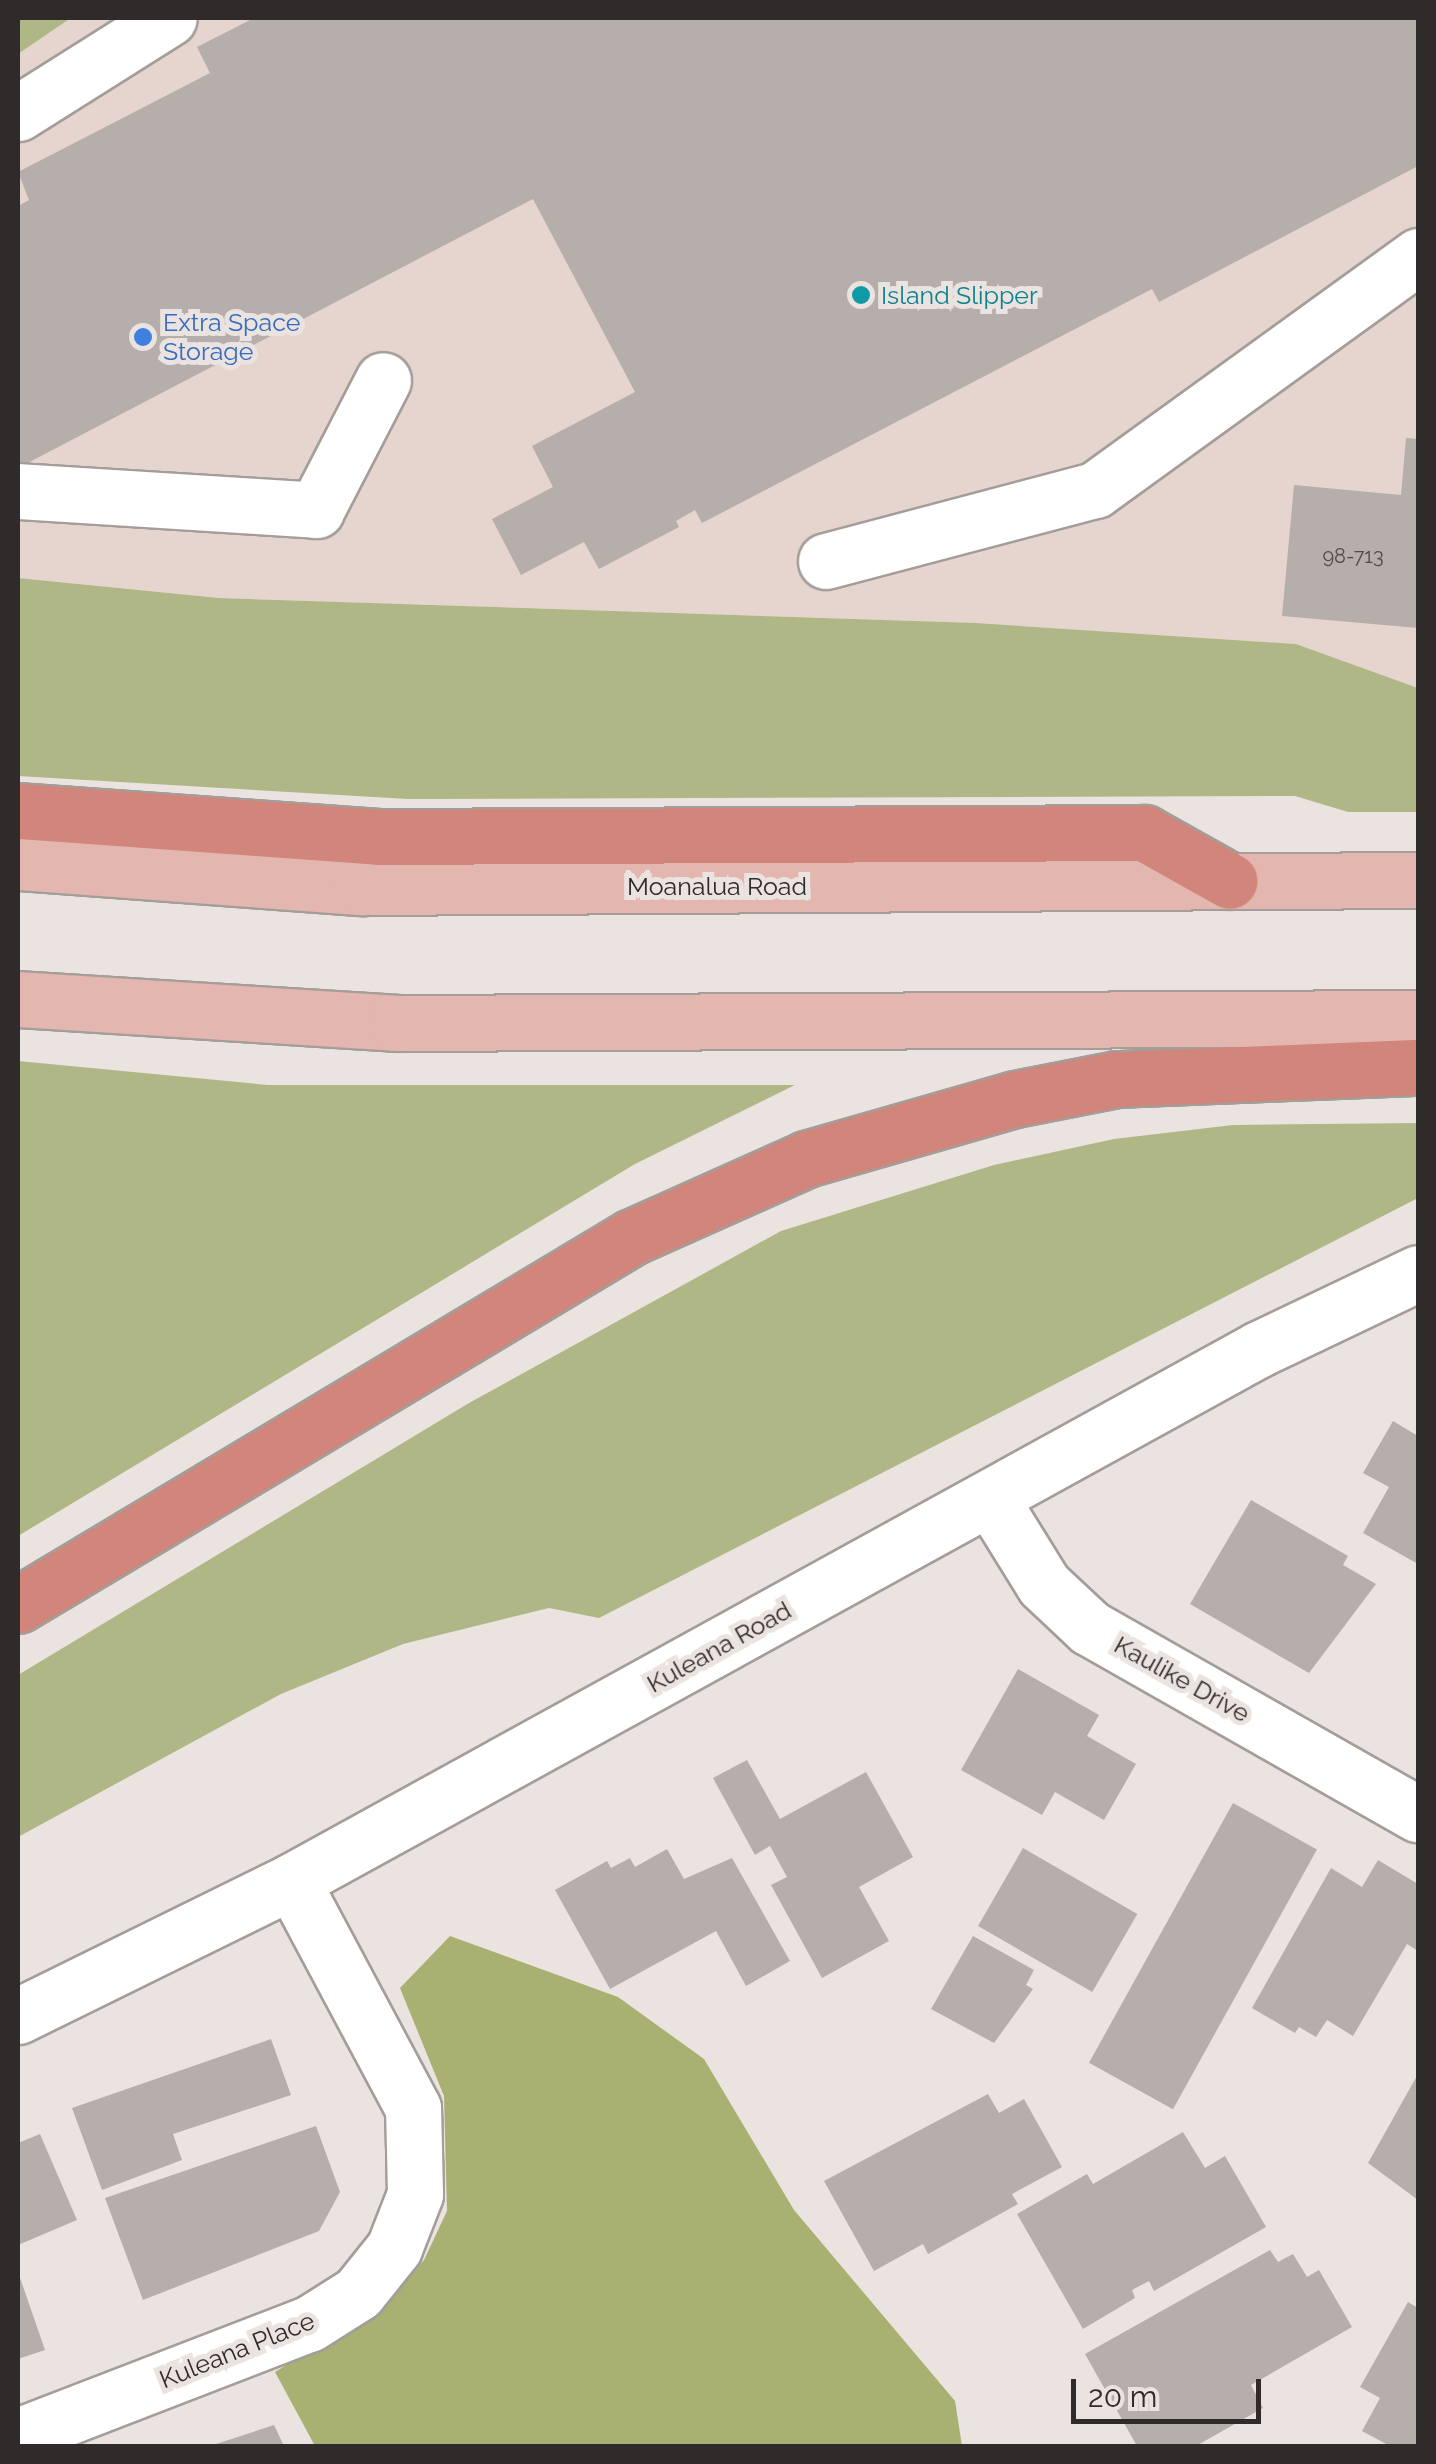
<!DOCTYPE html>
<style>
body{margin:0}
#map{position:relative;width:1436px;height:2464px;overflow:hidden;background:#ebe3df;font-family:Raleway,sans-serif}
div>[style]{position:absolute}
.built>*{inset:0;background:#e6d5cf}
.green>*{inset:0;background:#b0b787}
.forest>*{inset:0;background:#a8b072}
.building>*{inset:0;background:#b5aeaa;transform-origin:0 0}
.roads{filter:drop-shadow(2px 0 #a49d99) drop-shadow(-2px 0 #a49d99) drop-shadow(0 2px #a49d99) drop-shadow(0 -2px #a49d99)}
.minor>*{height:55px;margin:-27.5px;padding:0 27.5px;transform-origin:27.5px;border-radius:27.5px;background:#fff}
.major>*{height:55px;margin:-27.5px;padding:0 27.5px;transform-origin:27.5px;border-radius:27.5px;background:#e3b6b0}
.highway>*{height:55px;margin:-27.5px;padding:0 27.5px;transform-origin:27.5px;border-radius:27.5px;background:#d1857b}
.dots>*{width:28px;height:28px;translate:-50% -50%;box-sizing:border-box;border:5px solid #ebe3df;border-radius:50%}
span{translate:-50% -50%;white-space:nowrap;text-align:center;line-height:1.15;-webkit-text-stroke:10px #ebe3df;paint-order:stroke}
.number-label{font-size:20px;color:#504c4a}
.number-label span{-webkit-text-stroke-width:0}
.culture-label{font-size:25px;color:#0d838f}
.left{translate:0 -50%;text-align:left}
.shop-label{font-size:25px;color:#366cbe}
.street-label{font-size:25px;color:#2e2b2a}
.frame{position:absolute;inset:0;border:20px solid #2e2b2a;pointer-events:none}
.scale{position:absolute;left:1071px;top:2379px;width:190px;height:45px;box-sizing:border-box;border:5px solid #2e2b2a;border-top:0;padding-left:12px;font-size:30px;line-height:35px;white-space:nowrap;color:#2e2b2a;-webkit-text-stroke:8px #ebe3df;paint-order:stroke}
</style>
<div id="map">
<div class="built">
<div style="clip-path:polygon(71px 18px,1418px 18px,1418px 688px,1296px 644px,976px 623px,219px 598px,18px 578px,18px 54px)"></div>
</div>
<div class="green">
<div style="clip-path:polygon(18px 18px,71px 18px,18px 54px)"></div>
<div style="clip-path:polygon(18px 578px,219px 598px,976px 623px,1296px 644px,1418px 688px,1418px 812px,1348px 812px,1295px 796px,408px 799px,18px 776px)"></div>
<div style="clip-path:polygon(18px 1061px,268px 1085px,795px 1085px,635px 1164px,18px 1536px)"></div>
<div style="clip-path:polygon(1418px 1123px,1418px 1198px,599px 1618px,549px 1608px,403px 1644px,281px 1694px,18px 1837px,18px 1675px,469px 1403px,781px 1231px,994px 1165px,1114px 1139px,1233px 1125px)"></div>
</div>
<div class="forest">
<div style="clip-path:polygon(450px 1936px,618px 1997px,704px 2059px,794px 2210px,955px 2401px,962px 2446px,315px 2446px,275px 2372px,387px 2303px,424px 2260px,447px 2211px,444px 2096px,400px 1988px)"></div>
</div>
<div class="building">
<div style="clip-path:polygon(254px 18px,1418px 18px,1418px 166px,1159px 302px,1152px 289px,702px 523px,695px 510px,676px 521px,679px 527px,599px 569px,584px 542px,521px 575px,492px 519px,553px 487px,532px 446px,635px 392px,533px 199px,18px 468px,18px 206px,29px 200px,18px 172px,210px 73px,197px 47px)"></div>
<div style="clip-path:polygon(1406px 438px,1418px 439px,1418px 628px,1282px 616px,1294px 485px,1401px 495px)"></div>
<div style="clip-path:polygon(1393px 1421px,1418px 1436px,1418px 1564px,1363px 1533px,1389px 1487px,1363px 1473px)"></div>
<div style="clip-path:polygon(1251px 1500px,1348px 1556px,1343px 1565px,1376px 1584px,1309px 1673px,1190px 1604px)"></div>
<div style="clip-path:polygon(1018px 1669px,1099px 1715px,1087px 1736px,1136px 1764px,1104px 1820px,1055px 1792px,1042px 1815px,961px 1770px)"></div>
<div style="clip-path:polygon(747px 1760px,780px 1819px,866px 1772px,913px 1857px,859px 1887px,889px 1941px,822px 1978px,771px 1885px,787px 1877px,770px 1846px,755px 1855px,713px 1778px)"></div>
<div style="left:1233px;top:1803px;width:96px;height:297px;rotate:29deg"></div>
<div style="left:1023px;top:1848px;width:132px;height:90px;rotate:30deg"></div>
<div style="clip-path:polygon(667px 1849px,684px 1879px,732px 1858px,790px 1961px,746px 1986px,716px 1931px,610px 1989px,555px 1890px,607px 1861px,611px 1868px,630px 1858px,635px 1867px)"></div>
<div style="clip-path:polygon(1378px 1860px,1418px 1884px,1418px 1951px,1407px 1944px,1353px 2036px,1327px 2020px,1316px 2037px,1299px 2027px,1295px 2033px,1252px 2008px,1331px 1868px,1362px 1887px)"></div>
<div style="clip-path:polygon(973px 1936px,1034px 1970px,1026px 1985px,1033px 1989px,994px 2043px,931px 2009px)"></div>
<div style="clip-path:polygon(271px 2039px,291px 2095px,173px 2134px,182px 2160px,102px 2190px,72px 2108px)"></div>
<div style="clip-path:polygon(1418px 2074px,1418px 2200px,1368px 2163px)"></div>
<div style="clip-path:polygon(988px 2094px,999px 2113px,1024px 2099px,1062px 2167px,1012px 2194px,1018px 2204px,928px 2254px,923px 2244px,874px 2271px,824px 2181px)"></div>
<div style="clip-path:polygon(316px 2126px,340px 2192px,319px 2231px,143px 2300px,105px 2198px)"></div>
<div style="clip-path:polygon(1183px 2132px,1205px 2168px,1225px 2156px,1266px 2227px,1154px 2291px,1149px 2281px,1132px 2290px,1135px 2298px,1083px 2329px,1017px 2214px,1087px 2174px,1093px 2184px)"></div>
<div style="clip-path:polygon(40px 2134px,77px 2220px,18px 2245px,18px 2143px)"></div>
<div style="clip-path:polygon(1270px 2250px,1278px 2262px,1293px 2254px,1307px 2277px,1319px 2270px,1352px 2327px,1251px 2385px,1263px 2408px,1196px 2446px,1137px 2446px,1085px 2354px)"></div>
<div style="clip-path:polygon(18px 2272px,45px 2350px,18px 2359px)"></div>
<div style="clip-path:polygon(1408px 2302px,1418px 2308px,1418px 2446px,1390px 2446px,1362px 2431px,1380px 2398px,1360px 2387px)"></div>
<div style="clip-path:polygon(274px 2425px,284px 2446px,210px 2446px)"></div>
</div>
<div class="roads">
<div class="minor">
<div style="left:18px;top:113px;width:178px;rotate:-32.2deg"></div>
<div style="left:18px;top:491px;width:299px;rotate:3.6deg"></div>
<div style="left:316px;top:510px;width:146px;rotate:-62.7deg"></div>
<div style="left:826px;top:561px;width:278px;rotate:-14.8deg"></div>
<div style="left:1095px;top:490px;width:399px;rotate:-35.9deg"></div>
<div style="left:990px;top:1498px;width:102px;rotate:58.2deg"></div>
<div style="left:1044px;top:1585px;width:63px;rotate:43.1deg"></div>
<div style="left:1090px;top:1628px;width:377px;rotate:29.6deg"></div>
<div style="left:18px;top:2016px;width:305px;rotate:-26.2deg"></div>
<div style="left:292px;top:1881px;width:1104px;rotate:-28.82deg"></div>
<div style="left:1259px;top:1349px;width:176px;rotate:-25.5deg"></div>
<div style="left:18px;top:2436px;width:312px;rotate:-21.1deg"></div>
<div style="left:309px;top:2324px;width:58px;rotate:-32.3deg"></div>
<div style="left:358px;top:2293px;width:58px;rotate:-51.3deg"></div>
<div style="left:394px;top:2248px;width:58px;rotate:-68.7deg"></div>
<div style="left:415px;top:2194px;width:86px;rotate:-91.3deg"></div>
<div style="left:413px;top:2108px;width:257px;rotate:-118.1deg"></div>
</div>
<div class="major">
<div style="left:18px;top:862px;width:345px;rotate:4.2deg"></div>
<div style="left:362px;top:887px;width:1056px;rotate:-0.38deg"></div>
<div style="left:18px;top:999px;width:378px;rotate:3.6deg"></div>
<div style="left:395px;top:1023px;width:1023px;rotate:-0.28deg"></div>
</div>
<div class="highway">
<div style="left:18px;top:811px;width:362px;rotate:4.1deg"></div>
<div style="left:379px;top:837px;width:765px;rotate:-0.3deg"></div>
<div style="left:1144px;top:833px;width:98px;rotate:29.2deg"></div>
<div style="left:18px;top:1605px;width:716px;rotate:-30.94deg"></div>
<div style="left:632px;top:1237px;width:191px;rotate:-24.1deg"></div>
<div style="left:806px;top:1159px;width:217px;rotate:-16deg"></div>
<div style="left:1015px;top:1099px;width:104px;rotate:-11.1deg"></div>
<div style="left:1117px;top:1079px;width:301px;rotate:-2.3deg"></div>
</div>
</div>
<div class="dots">
<div style="left:861px;top:295px;background:#0f9aa8"></div>
<div style="left:143px;top:337px;background:#3f7fe0"></div>
</div>
<div class="number-label">
<span style="left:1353px;top:556px">98-713</span>
</div>
<div class="culture-label">
<span class="left" style="left:881px;top:295px">Island Slipper</span>
</div>
<div class="shop-label">
<span class="left" style="left:163px;top:337px">Extra Space<br>Storage</span>
</div>
<div class="street-label">
<span style="left:717px;top:886px">Moanalua Road</span>
<span style="left:719px;top:1647px;rotate:-29deg">Kuleana Road</span>
<span style="left:1182px;top:1679px;rotate:29deg">Kaulike Drive</span>
<span style="left:237px;top:2350px;rotate:-22deg">Kuleana Place</span>
</div>
<div class="frame"></div>
<div class="scale">20 m</div>
</div>
